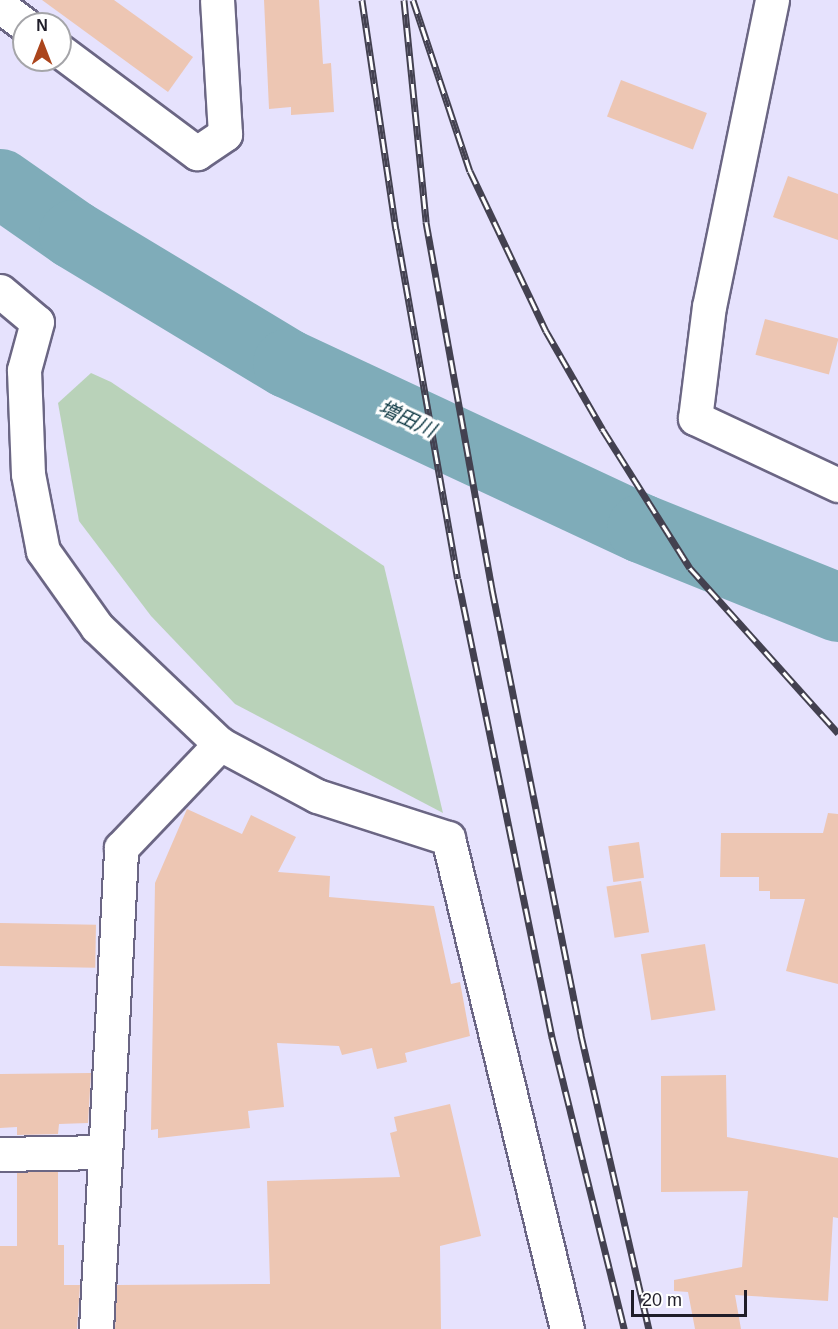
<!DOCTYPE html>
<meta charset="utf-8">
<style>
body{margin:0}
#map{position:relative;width:838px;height:1329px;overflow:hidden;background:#e6e2fd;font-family:Arial,"Noto Sans JP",sans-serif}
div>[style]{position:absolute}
.green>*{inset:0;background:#b9d2b9}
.river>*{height:69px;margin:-34.5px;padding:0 34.5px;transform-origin:34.5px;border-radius:34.5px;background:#7facb9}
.building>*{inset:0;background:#edc6b3;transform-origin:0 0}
.roads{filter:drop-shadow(2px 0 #6b6684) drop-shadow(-2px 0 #6b6684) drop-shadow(0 2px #6b6684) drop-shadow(0 -2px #6b6684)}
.street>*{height:33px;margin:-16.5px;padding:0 16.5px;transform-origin:16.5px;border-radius:16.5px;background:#fff}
.rail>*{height:7px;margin-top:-3.5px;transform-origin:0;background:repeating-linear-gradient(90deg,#fff 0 14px,#434150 0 28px);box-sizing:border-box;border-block:2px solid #434150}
span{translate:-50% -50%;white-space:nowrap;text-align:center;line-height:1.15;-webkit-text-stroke:6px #fff;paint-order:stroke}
.water-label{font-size:20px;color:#113b46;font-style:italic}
.north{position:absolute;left:12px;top:12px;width:60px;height:60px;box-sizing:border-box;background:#fff;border:2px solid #a5a5a9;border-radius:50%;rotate:0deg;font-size:16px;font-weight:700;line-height:24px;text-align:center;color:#1f1d29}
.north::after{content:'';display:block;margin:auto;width:21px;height:27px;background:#ab451c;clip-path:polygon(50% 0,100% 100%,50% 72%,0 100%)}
.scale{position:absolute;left:631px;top:1290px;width:116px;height:27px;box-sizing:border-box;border:3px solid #1f1d29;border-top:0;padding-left:8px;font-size:18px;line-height:21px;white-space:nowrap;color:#1f1d29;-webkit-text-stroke:4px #fff;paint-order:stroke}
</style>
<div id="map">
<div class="green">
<div style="clip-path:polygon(91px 373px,111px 382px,384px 566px,443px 813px,235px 704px,151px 616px,79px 521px,58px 403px)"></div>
</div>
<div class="river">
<div style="left:0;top:183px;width:89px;rotate:34.9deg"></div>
<div style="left:73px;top:234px;width:250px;rotate:31.1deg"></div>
<div style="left:287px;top:363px;width:391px;rotate:25deg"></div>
<div style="left:641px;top:528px;width:212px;rotate:21.9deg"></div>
</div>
<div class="building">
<div style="clip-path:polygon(42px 0,114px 0,193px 57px,168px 92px)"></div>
<div style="clip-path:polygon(264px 0,319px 0,323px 64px,331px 63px,334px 112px,291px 115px,291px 107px,269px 109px)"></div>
<div style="left:621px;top:80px;width:92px;height:39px;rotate:21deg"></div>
<div style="clip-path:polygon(788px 176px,838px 194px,838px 240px,773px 217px)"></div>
<div style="left:765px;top:319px;width:76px;height:37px;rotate:15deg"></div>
<div style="clip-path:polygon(187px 809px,242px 834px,251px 815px,296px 837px,278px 872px,330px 876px,329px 897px,434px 906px,451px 984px,460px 982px,470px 1036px,405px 1053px,407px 1062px,377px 1069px,372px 1048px,342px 1055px,339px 1046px,277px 1043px,284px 1107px,248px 1111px,250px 1128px,158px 1138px,158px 1129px,151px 1130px,155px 883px)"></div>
<div style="clip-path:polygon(828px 813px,838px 814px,838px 984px,786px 971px,805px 899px,770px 899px,770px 891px,759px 891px,759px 877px,720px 877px,721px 833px,823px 833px)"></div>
<div style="left:639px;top:842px;width:36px;height:31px;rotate:82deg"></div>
<div style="left:641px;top:881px;width:52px;height:35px;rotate:81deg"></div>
<div style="left:0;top:923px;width:96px;height:43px;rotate:1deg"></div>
<div style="left:705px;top:944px;width:67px;height:65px;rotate:81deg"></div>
<div style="clip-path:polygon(91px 1073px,88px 1123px,59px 1124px,58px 1134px,17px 1135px,17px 1127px,0 1128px,0 1074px)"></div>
<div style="clip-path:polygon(726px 1075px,727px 1137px,838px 1158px,838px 1218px,833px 1217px,828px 1301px,735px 1295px,741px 1329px,695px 1329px,688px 1292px,674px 1291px,674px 1280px,742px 1267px,748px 1191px,661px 1192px,661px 1076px)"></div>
<div style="clip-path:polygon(450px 1104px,481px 1236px,440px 1246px,441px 1329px,115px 1329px,117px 1285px,270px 1284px,267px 1181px,400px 1177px,390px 1133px,397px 1131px,394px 1117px)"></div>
<div style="clip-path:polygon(17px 1172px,58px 1172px,58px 1245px,64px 1245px,64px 1285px,80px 1285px,77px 1329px,0 1329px,0 1246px,17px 1246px)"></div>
</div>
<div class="roads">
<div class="street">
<div style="left:772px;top:0;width:312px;rotate:101.6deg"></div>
<div style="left:709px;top:306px;width:113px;rotate:97.1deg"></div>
<div style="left:695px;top:418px;width:158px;rotate:25.1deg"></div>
<div style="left:0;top:6px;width:30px;rotate:37deg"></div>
<div style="left:60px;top:51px;width:171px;rotate:36.7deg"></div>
<div style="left:197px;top:153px;width:34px;rotate:-34deg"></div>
<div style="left:225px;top:134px;width:134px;rotate:-93.4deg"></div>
<div style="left:0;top:291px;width:48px;rotate:40deg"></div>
<div style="left:37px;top:322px;width:50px;rotate:105.2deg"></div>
<div style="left:24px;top:370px;width:104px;rotate:87.8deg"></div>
<div style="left:28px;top:474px;width:78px;rotate:79deg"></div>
<div style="left:43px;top:551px;width:93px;rotate:54.6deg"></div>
<div style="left:97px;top:627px;width:170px;rotate:43.6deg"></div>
<div style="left:220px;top:744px;width:110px;rotate:28.2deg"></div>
<div style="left:317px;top:796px;width:138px;rotate:17.8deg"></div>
<div style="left:448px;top:838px;width:505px;rotate:76.38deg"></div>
<div style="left:0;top:1154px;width:103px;rotate:-1.1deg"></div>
<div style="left:96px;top:1329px;width:482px;rotate:-87deg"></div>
<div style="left:121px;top:848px;width:144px;rotate:-46.4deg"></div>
</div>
</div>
<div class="rail">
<div style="left:362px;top:0;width:232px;rotate:81.6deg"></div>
<div style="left:396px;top:229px;width:355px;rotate:80deg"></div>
<div style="left:458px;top:579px;width:468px;rotate:78.4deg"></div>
<div style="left:552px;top:1037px;width:301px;rotate:76.1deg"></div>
<div style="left:404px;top:0;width:223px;rotate:84.3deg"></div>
<div style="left:426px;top:222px;width:373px;rotate:79.8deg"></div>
<div style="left:492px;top:589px;width:455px;rotate:78.7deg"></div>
<div style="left:581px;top:1035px;width:302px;rotate:77deg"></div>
<div style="left:413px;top:0;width:180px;rotate:71.6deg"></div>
<div style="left:470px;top:171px;width:177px;rotate:64.6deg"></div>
<div style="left:546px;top:331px;width:114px;rotate:60.1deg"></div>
<div style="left:603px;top:430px;width:163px;rotate:57.8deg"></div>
<div style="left:690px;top:568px;width:222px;rotate:48.1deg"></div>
</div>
<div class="water-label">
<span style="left:407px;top:419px;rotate:25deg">増田川</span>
</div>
<div class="north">N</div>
<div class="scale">20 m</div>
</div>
